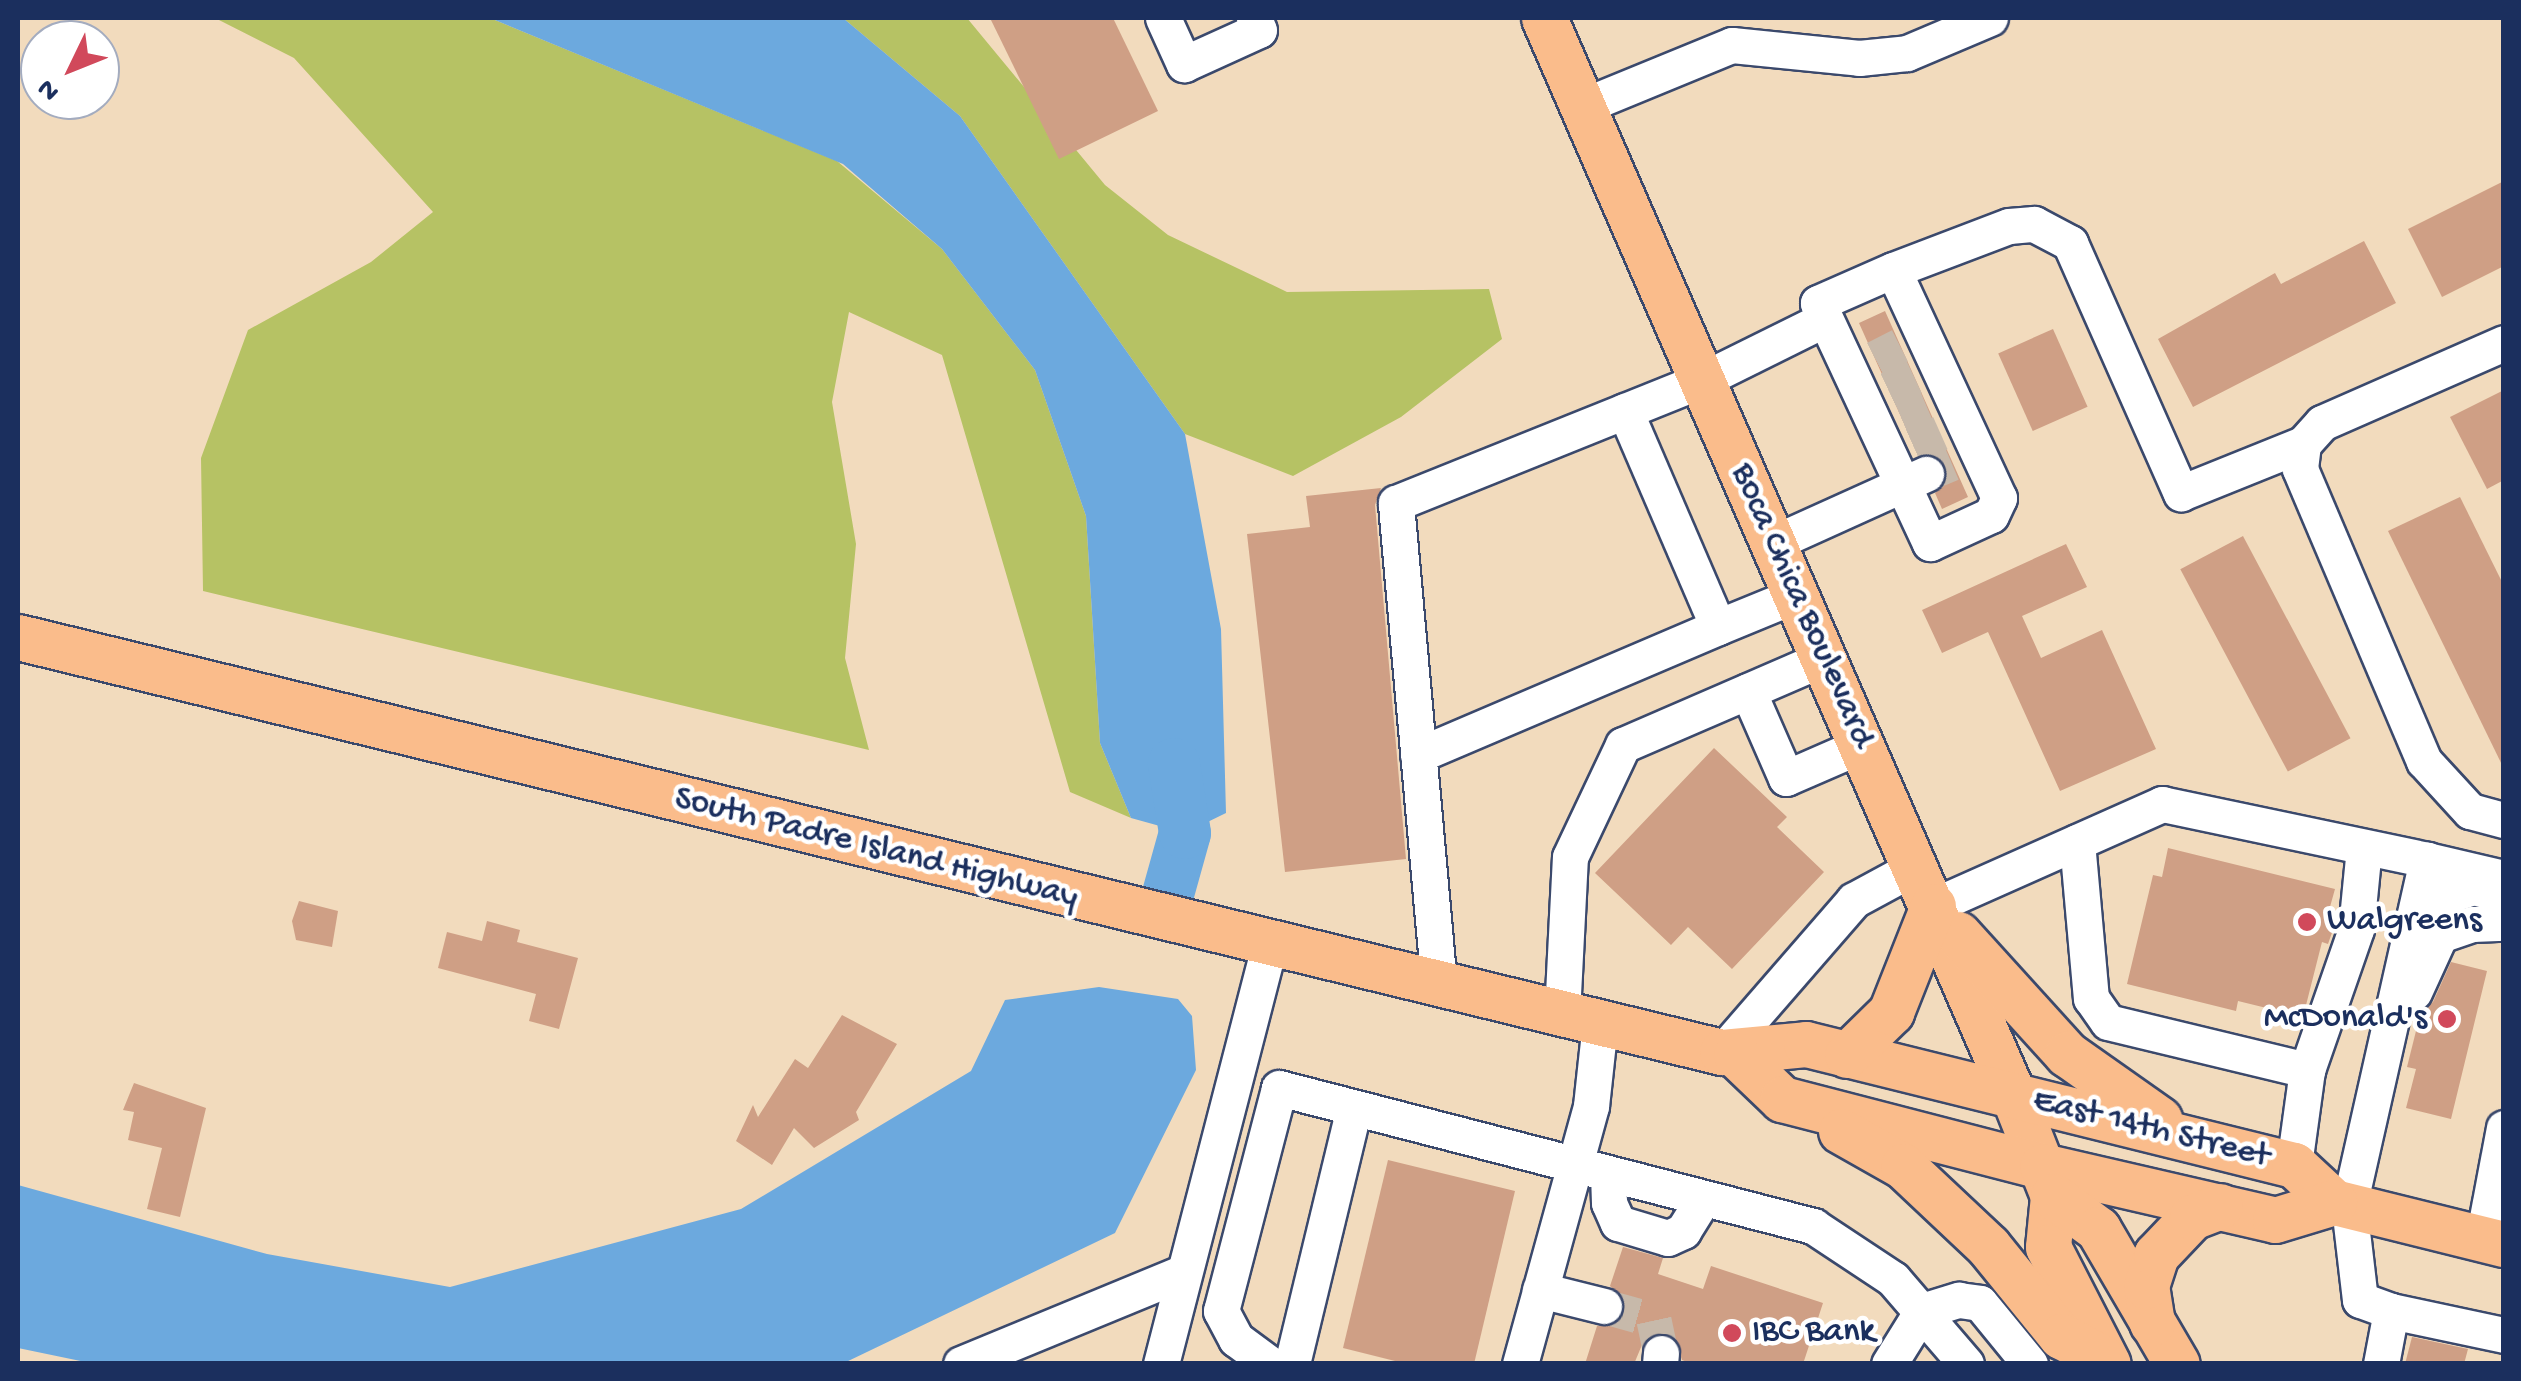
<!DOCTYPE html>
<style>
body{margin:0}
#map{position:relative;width:2521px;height:1381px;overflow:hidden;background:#f2dbbd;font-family:"Gochi Hand",sans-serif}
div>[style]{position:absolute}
.green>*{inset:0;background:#b6c264}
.water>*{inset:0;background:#6ca9de}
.river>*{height:52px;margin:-26px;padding:0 26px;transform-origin:26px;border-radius:26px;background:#6ca9de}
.building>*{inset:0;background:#cf9f85;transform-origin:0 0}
.minor-tunnel>*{height:35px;margin-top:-17.5px;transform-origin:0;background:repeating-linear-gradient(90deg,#c7b9aa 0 35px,transparent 0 53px)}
.roads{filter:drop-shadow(2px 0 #3b496c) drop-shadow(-2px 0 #3b496c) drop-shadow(0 2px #3b496c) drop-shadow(0 -2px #3b496c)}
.minor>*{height:35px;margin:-17.5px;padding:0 17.5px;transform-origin:17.5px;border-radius:17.5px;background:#fff}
.major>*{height:45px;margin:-22.5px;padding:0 22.5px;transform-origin:22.5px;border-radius:22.5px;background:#fabc8b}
.dots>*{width:28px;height:28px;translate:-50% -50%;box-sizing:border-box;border:5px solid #fff;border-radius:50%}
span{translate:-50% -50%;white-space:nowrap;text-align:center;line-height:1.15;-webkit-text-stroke:9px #fff;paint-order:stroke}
.street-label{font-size:35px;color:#1b2f5e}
.poi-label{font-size:35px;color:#1b2f5e}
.left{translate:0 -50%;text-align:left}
.right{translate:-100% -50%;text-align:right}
.frame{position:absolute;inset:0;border:20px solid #1b2f5e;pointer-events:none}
.north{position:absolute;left:20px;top:20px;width:100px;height:100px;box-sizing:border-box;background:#fff;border:2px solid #a4acbf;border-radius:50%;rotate:227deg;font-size:28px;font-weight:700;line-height:40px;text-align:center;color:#1b2f5e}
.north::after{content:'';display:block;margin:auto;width:35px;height:45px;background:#d1495b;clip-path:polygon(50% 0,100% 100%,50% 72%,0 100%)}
</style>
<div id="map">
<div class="green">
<div style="clip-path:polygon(215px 18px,490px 18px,837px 161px,942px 249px,1035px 370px,1086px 516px,1100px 743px,1131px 818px,1070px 792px,942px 355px,849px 312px,832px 402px,856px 544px,845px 658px,869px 750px,203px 591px,201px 458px,248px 330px,371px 262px,433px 212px,294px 58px)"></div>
<div style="clip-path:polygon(843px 18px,967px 18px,1105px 185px,1168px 235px,1287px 292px,1489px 289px,1502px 339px,1401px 417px,1293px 476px,1185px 434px,960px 116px)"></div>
</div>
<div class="water">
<div style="clip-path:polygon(490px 18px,843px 18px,960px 116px,1185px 434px,1221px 629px,1226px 813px,1185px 833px,1131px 818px,1100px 743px,1086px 516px,1035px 370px,942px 249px,843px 164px)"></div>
<div style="clip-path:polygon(1099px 987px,1178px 999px,1192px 1016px,1196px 1070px,1115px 1233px,844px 1363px,95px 1364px,18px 1348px,18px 1185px,267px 1254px,450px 1287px,741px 1209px,971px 1071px,1005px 1000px)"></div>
</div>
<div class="river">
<div style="left:1168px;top:894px;width:63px;rotate:-74.4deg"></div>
<div style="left:1185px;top:833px;width:70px;rotate:-99.1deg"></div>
</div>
<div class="building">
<div style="clip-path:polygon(990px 18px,1113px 18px,1158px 111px,1059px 159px)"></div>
<div style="clip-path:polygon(2504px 181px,2504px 266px,2442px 297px,2408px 229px)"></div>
<div style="clip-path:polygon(2364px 241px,2396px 303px,2193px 407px,2158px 339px,2275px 273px,2281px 284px)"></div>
<div style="clip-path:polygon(1885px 311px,1968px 497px,1942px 509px,1935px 493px,1944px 486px,1946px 466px,1938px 456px,1918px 455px,1859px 323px)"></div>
<div style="left:2053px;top:329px;width:85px;height:60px;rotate:66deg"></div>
<div style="clip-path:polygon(2504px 390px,2504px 480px,2487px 489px,2450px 417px)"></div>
<div style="clip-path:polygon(1381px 488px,1375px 505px,1406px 859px,1285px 872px,1247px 534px,1310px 527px,1306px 496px)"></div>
<div style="clip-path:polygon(2460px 497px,2504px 586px,2504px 769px,2388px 531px)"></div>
<div style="left:2243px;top:536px;width:229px;height:71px;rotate:62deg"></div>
<div style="clip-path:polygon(2066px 544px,2087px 587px,2022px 616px,2041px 658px,2102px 630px,2156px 749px,2060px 791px,1988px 632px,1942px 653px,1922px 610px)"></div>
<div style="clip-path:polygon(1714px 748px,1787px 817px,1777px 827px,1824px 872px,1732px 969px,1688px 927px,1671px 945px,1595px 873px)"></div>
<div style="clip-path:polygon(2168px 848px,2335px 889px,2328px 914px,2336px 916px,2335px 924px,2328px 944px,2322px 942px,2303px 1017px,2238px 1001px,2236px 1011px,2127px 984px,2153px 875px,2162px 877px)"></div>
<div style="clip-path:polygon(299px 901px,338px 911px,332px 947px,296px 940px,292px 921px)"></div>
<div style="clip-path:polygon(487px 921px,520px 930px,517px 942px,578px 958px,559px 1029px,529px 1021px,536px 994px,438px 968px,447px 932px,482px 941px)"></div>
<div style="clip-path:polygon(2451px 962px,2487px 971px,2451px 1119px,2406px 1108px,2416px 1069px,2407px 1067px,2421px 1011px,2433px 1002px)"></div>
<div style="clip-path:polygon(842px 1015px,897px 1044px,856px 1112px,859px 1120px,814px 1148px,794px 1128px,772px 1165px,736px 1141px,753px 1105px,758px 1117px,795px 1059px,808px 1068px)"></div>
<div style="clip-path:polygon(134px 1083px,206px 1108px,180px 1217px,147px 1209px,162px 1148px,128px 1140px,134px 1112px,123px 1110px)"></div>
<div style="clip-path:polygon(1388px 1160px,1515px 1191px,1474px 1364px,1407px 1364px,1343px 1348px)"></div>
<div style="clip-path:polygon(1623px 1247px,1663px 1258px,1658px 1274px,1703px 1289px,1711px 1266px,1823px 1303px,1803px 1364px,1692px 1364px,1682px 1360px,1674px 1336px,1662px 1332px,1644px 1340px,1634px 1364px,1585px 1364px,1597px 1326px,1611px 1326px,1624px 1312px,1624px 1299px,1610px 1286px)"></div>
<div style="clip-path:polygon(2412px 1337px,2468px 1349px,2464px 1364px,2405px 1364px)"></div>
</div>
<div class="minor-tunnel">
<div style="left:1875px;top:358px;width:28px;rotate:-27deg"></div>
<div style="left:1888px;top:389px;width:29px;rotate:-25deg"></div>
<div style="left:1901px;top:417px;width:28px;rotate:-23deg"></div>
<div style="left:1913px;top:445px;width:30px;rotate:-24deg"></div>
<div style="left:1926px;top:474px;width:28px;rotate:-23deg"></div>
<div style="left:1604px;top:1306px;width:52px;rotate:15.6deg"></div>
<div style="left:1654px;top:1320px;width:34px;rotate:78deg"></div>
</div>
<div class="roads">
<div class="minor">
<div style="left:1163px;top:18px;width:51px;rotate:65.5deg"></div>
<div style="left:1184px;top:64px;width:82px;rotate:-24.4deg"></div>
<div style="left:1259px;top:30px;width:13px;rotate:-113deg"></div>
<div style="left:1583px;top:106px;width:161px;rotate:-22.3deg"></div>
<div style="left:1732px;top:45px;width:128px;rotate:5.8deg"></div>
<div style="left:1859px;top:58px;width:48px;rotate:-5.9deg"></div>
<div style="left:1907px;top:53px;width:90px;rotate:-22.9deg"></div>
<div style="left:1893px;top:270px;width:82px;rotate:156.3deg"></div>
<div style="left:1818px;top:303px;width:265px;rotate:65deg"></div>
<div style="left:1930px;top:543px;width:67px;rotate:-24.7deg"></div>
<div style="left:1991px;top:515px;width:19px;rotate:-65deg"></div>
<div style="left:1999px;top:498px;width:251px;rotate:-114.9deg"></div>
<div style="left:1893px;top:270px;width:124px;rotate:-20.8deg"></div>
<div style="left:2009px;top:226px;width:25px;rotate:-5deg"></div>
<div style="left:2034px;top:224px;width:41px;rotate:27.8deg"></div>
<div style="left:2070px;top:243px;width:274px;rotate:66.1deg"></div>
<div style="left:2181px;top:493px;width:131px;rotate:-21.9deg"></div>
<div style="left:2504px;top:343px;width:199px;rotate:156.3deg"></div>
<div style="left:2322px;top:423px;width:28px;rotate:132deg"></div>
<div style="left:2303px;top:444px;width:25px;rotate:97deg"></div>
<div style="left:2300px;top:469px;width:317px;rotate:67deg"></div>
<div style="left:2424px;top:761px;width:68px;rotate:47.4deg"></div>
<div style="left:2470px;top:811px;width:35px;rotate:15deg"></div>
<div style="left:1625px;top:411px;width:235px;rotate:66.7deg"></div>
<div style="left:1718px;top:627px;width:84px;rotate:-22.3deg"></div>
<div style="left:1773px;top:543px;width:168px;rotate:-24.3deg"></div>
<div style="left:1748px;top:691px;width:95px;rotate:66.4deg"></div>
<div style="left:1786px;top:778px;width:83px;rotate:-23.5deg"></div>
<div style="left:1418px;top:755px;width:326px;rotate:-23.1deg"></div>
<div style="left:2077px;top:842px;width:157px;rotate:84.9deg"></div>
<div style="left:2091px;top:998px;width:29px;rotate:55deg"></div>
<div style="left:2108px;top:1022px;width:205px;rotate:13.6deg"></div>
<div style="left:2307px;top:1070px;width:96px;rotate:97.8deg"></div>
<div style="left:1933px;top:906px;width:251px;rotate:-24deg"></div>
<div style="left:2162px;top:804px;width:271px;rotate:11.9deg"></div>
<div style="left:2426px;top:952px;width:61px;rotate:-68deg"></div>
<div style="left:2449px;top:895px;width:26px;rotate:-18deg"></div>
<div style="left:2474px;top:887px;width:25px;rotate:16deg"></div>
<div style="left:1439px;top:986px;width:485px;rotate:-95.1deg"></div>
<div style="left:1396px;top:503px;width:330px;rotate:-21.9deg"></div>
<div style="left:1702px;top:380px;width:137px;rotate:-26.4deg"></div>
<div style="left:2414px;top:992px;width:63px;rotate:-65.5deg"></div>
<div style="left:2440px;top:935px;width:34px;rotate:-19deg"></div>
<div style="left:2472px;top:924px;width:32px;rotate:-2deg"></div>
<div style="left:1562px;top:1014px;width:157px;rotate:-87.1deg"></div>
<div style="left:1570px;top:857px;width:124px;rotate:-64.7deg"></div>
<div style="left:1623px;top:745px;width:219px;rotate:-23.4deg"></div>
<div style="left:1722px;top:1052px;width:201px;rotate:-49deg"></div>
<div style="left:1854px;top:900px;width:69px;rotate:-28.4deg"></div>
<div style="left:2307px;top:1070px;width:149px;rotate:-70.8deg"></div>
<div style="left:2356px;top:929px;width:82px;rotate:-84.4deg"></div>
<div style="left:1608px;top:1174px;width:29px;rotate:88deg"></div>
<div style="left:1609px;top:1203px;width:22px;rotate:66deg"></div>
<div style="left:1618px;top:1223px;width:52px;rotate:16.7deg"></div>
<div style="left:1668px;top:1238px;width:17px;rotate:-25deg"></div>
<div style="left:1683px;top:1231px;width:38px;rotate:-58deg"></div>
<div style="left:2483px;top:1239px;width:113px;rotate:-79.3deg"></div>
<div style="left:1540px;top:1290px;width:66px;rotate:14deg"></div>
<div style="left:2391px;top:1311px;width:33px;rotate:-160deg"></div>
<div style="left:2360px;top:1300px;width:95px;rotate:-96.7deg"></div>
<div style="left:2349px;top:1206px;width:355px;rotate:-77.3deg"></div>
<div style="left:2427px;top:860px;width:79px;rotate:13.2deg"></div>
<div style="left:961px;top:1364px;width:239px;rotate:-22.4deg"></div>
<div style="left:1161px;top:1364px;width:433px;rotate:-75.5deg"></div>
<div style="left:1270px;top:1364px;width:42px;rotate:-143.7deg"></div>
<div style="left:1236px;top:1339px;width:32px;rotate:-118deg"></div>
<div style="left:1221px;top:1311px;width:230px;rotate:-75.4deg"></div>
<div style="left:1279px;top:1088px;width:552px;rotate:14.49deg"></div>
<div style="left:1813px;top:1226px;width:96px;rotate:33.5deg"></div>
<div style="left:1893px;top:1279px;width:112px;rotate:49.3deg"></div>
<div style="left:1292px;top:1364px;width:263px;rotate:-76.4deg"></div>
<div style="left:1520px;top:1364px;width:268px;rotate:-74.6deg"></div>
<div style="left:1591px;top:1106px;width:83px;rotate:-83.8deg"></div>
<div style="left:1660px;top:1364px;width:11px;rotate:-85deg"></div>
<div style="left:1889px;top:1364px;width:62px;rotate:-58.1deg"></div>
<div style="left:1922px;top:1311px;width:39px;rotate:-17deg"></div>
<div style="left:1959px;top:1300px;width:21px;rotate:8deg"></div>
<div style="left:1980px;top:1303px;width:79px;rotate:50.7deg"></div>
<div style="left:2381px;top:1364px;width:54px;rotate:-79.3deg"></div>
<div style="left:2391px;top:1311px;width:116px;rotate:12deg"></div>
</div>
<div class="major">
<div style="left:1544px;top:18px;width:1177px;rotate:66.46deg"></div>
<div style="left:2014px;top:1097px;width:106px;rotate:68.5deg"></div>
<div style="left:2053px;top:1196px;width:51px;rotate:95.6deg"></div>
<div style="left:2048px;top:1247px;width:131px;rotate:62.9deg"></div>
<div style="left:18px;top:637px;width:1754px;rotate:13.69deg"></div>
<div style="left:1722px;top:1052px;width:84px;rotate:-5.4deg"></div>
<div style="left:1806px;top:1044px;width:503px;rotate:13.93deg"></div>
<div style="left:2294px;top:1165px;width:54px;rotate:42.8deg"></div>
<div style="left:2334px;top:1202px;width:175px;rotate:13.9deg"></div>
<div style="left:1958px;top:934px;width:162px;rotate:47.8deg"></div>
<div style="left:2067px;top:1054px;width:113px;rotate:35.2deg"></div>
<div style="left:1736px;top:1055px;width:64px;rotate:43.7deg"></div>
<div style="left:1782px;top:1099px;width:268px;rotate:14.5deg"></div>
<div style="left:2042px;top:1166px;width:239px;rotate:13deg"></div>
<div style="left:2275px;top:1220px;width:62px;rotate:-17deg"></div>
<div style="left:1847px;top:1055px;width:62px;rotate:-44.3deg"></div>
<div style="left:1891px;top:1012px;width:114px;rotate:-68.4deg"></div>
<div style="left:1841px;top:1131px;width:71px;rotate:29.4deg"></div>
<div style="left:1903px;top:1166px;width:117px;rotate:43.3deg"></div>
<div style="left:1988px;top:1246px;width:116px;rotate:51deg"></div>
<div style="left:2061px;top:1336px;width:47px;rotate:27.6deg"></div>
<div style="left:2053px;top:1196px;width:56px;rotate:36.3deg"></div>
<div style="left:2098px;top:1229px;width:156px;rotate:59.7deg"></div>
<div style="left:2152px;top:1323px;width:37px;rotate:-99deg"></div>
<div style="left:2146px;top:1286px;width:33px;rotate:-72deg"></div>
<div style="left:2156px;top:1255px;width:52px;rotate:-46.5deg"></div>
<div style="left:2192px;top:1217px;width:30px;rotate:-21deg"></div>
</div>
</div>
<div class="dots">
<div style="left:2307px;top:922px;background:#d1495b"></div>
<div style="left:2447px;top:1019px;background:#d1495b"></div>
<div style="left:1732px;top:1333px;background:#d1495b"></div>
</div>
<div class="street-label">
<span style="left:1801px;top:606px;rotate:66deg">Boca Chica Boulevard</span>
<span style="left:876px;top:849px;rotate:14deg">South Padre Island Highway</span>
<span style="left:2151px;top:1130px;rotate:14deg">East 14th Street</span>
</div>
<div class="poi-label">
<span class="left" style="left:2327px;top:922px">Walgreens</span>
<span class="right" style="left:2427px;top:1019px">McDonald's</span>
<span class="left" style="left:1752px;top:1333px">IBC Bank</span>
</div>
<div class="frame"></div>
<div class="north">N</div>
</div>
